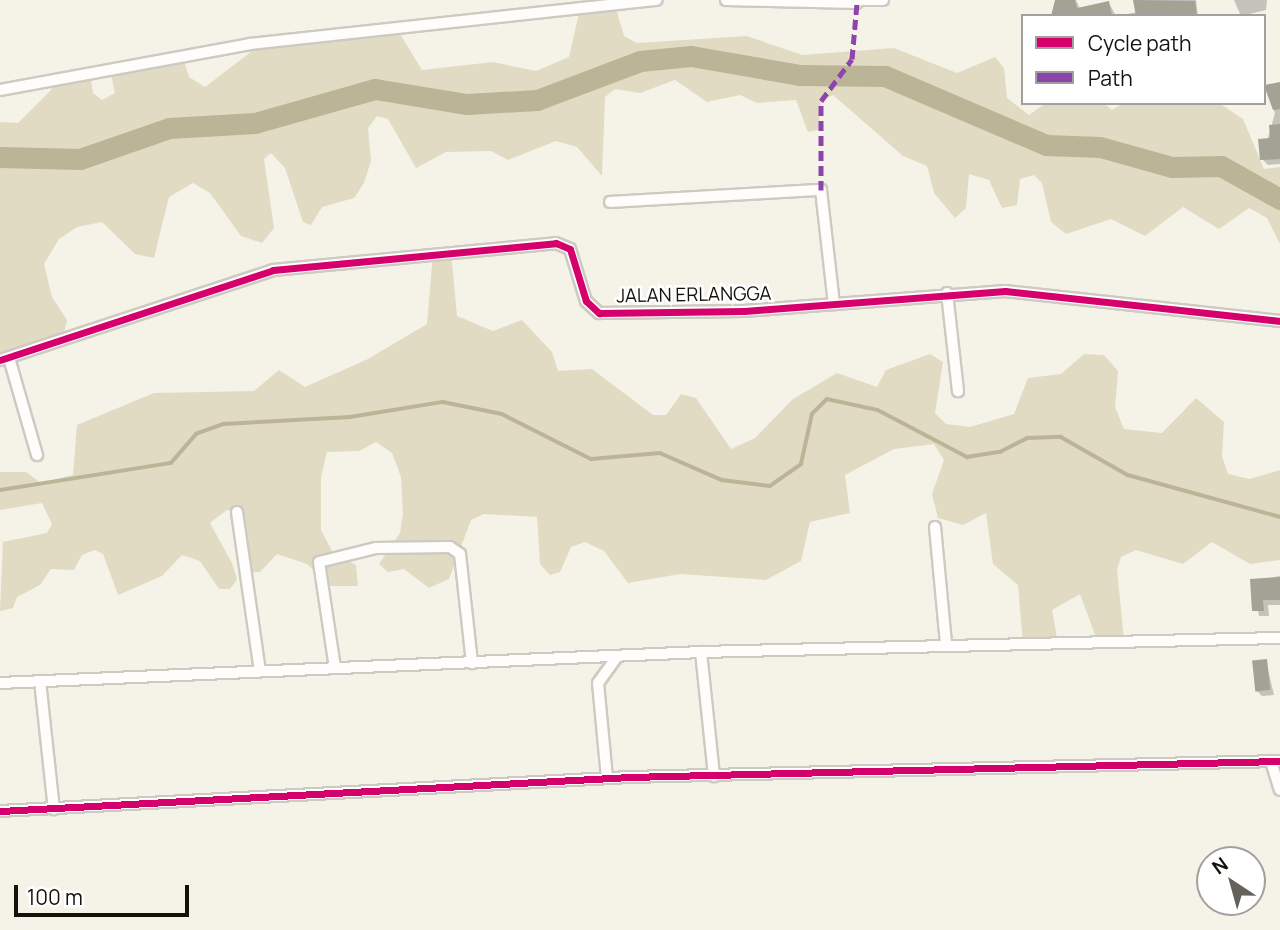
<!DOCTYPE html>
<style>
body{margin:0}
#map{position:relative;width:1280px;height:930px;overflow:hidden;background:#f5f3e8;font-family:Manrope,sans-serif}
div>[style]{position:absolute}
.green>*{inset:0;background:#e1dbc3}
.shadow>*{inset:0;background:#0003}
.stream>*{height:3.5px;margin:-1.75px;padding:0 1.75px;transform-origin:1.75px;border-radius:1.75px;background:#bbb497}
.river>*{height:21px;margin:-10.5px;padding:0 10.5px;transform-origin:10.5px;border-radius:10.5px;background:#bbb497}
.building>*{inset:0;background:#a4a195;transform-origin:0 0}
.roads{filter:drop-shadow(2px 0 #cccac2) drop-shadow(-2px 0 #cccac2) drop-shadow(0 2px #cccac2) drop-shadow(0 -2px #cccac2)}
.street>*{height:10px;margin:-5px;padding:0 5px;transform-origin:5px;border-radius:5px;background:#fefdfc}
.quiet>*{height:5px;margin-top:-2.5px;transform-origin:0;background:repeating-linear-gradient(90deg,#8e44ad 0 10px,transparent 0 15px)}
.cycleway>*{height:7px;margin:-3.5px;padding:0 3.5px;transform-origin:3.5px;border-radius:3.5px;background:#d6006c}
span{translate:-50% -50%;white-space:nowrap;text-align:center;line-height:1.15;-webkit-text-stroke:5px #fff;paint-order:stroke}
.street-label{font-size:19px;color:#14120c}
.legend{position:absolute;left:1021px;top:14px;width:245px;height:91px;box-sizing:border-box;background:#fff;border:2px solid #a1a09e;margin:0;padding:9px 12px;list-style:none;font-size:21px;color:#14120c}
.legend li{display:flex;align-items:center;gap:14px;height:35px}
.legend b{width:35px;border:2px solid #a1a09e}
.north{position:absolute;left:1196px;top:846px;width:70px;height:70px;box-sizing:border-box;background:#fff;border:2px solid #a1a09e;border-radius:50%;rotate:324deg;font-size:19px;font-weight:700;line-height:28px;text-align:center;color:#14120c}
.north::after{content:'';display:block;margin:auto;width:24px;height:32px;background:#636159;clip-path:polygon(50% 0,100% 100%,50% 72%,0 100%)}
.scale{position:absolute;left:14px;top:885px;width:175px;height:32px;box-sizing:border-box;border:4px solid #14120c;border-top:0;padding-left:9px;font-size:21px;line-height:24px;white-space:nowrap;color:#14120c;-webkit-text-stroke:5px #fff;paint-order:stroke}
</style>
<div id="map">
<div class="green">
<div style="clip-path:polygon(615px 5px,624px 36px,637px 43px,747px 36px,802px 55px,894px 48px,957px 73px,995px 57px,1004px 68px,1007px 98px,1029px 115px,1046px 103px,1104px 103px,1112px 110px,1123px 103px,1219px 103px,1243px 119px,1264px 169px,1280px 167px,1280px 244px,1267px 218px,1249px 208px,1219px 229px,1183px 207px,1145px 236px,1111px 219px,1066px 234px,1051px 222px,1042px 183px,1034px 175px,1020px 179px,1017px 205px,1002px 208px,989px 180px,969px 174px,966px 208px,955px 218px,934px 193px,927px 166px,903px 156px,833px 95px,821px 101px,818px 130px,808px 132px,796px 100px,757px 103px,740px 95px,707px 102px,675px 80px,640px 93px,615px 89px,605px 97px,602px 176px,577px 147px,556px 141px,508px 160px,491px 151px,446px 152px,416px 168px,388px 119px,377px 116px,368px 128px,371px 161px,364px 183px,354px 198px,322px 207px,311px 225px,303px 222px,285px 168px,271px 153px,264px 159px,274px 228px,262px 243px,241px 236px,210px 193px,193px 183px,169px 197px,154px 258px,135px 254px,102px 222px,77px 227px,59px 239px,44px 264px,52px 297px,67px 320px,62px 341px,9px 358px,0 354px,0 122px,18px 123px,51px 90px,52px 80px,90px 73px,93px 93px,102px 100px,115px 93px,110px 70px,183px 58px,189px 77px,205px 87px,264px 42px,397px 29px,422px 70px,493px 62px,536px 71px,569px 57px,580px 9px)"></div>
<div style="clip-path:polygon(451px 252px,457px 316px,493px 331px,522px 320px,552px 352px,558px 371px,592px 369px,653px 415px,666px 415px,681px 394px,696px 398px,731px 449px,755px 438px,793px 399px,837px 373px,877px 387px,886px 370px,930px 354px,943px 362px,935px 413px,946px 424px,970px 427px,1014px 414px,1028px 378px,1061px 374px,1084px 354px,1104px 355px,1118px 371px,1115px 407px,1124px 429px,1162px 433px,1196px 398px,1224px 422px,1222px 456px,1228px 474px,1250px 479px,1280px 470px,1280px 560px,1250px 564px,1212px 542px,1183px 564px,1136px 550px,1121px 557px,1117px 569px,1124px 640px,1098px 643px,1080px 594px,1052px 610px,1058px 644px,1023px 644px,1018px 585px,993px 564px,986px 513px,963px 525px,938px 518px,932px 494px,944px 460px,934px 444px,894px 449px,845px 475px,850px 513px,810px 522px,801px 561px,766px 580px,680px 574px,628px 583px,604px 551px,585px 542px,571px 547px,560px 572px,550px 575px,540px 564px,537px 517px,484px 514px,471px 520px,449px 579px,429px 588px,404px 569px,388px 572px,379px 564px,400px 533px,403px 513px,401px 477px,392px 453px,376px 442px,359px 451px,327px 452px,321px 477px,321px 530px,333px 553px,356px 565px,358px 586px,330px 586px,307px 564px,277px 554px,260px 572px,247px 572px,240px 512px,227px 510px,210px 523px,232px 563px,237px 579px,230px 589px,219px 589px,200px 561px,182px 555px,162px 576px,118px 595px,103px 554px,95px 550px,82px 555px,74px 570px,51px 569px,40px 585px,17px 597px,13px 608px,0 611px,3px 542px,47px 533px,52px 524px,42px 503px,0 510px,0 472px,26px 472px,41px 483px,73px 475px,77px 425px,154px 393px,254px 391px,279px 370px,305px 387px,368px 359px,427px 324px,433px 253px)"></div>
</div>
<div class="shadow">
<div style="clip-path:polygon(1135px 0,1196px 0,1198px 16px,1117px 16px,1137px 12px)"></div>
<div style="clip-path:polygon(1234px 0,1267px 0,1266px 10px,1241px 16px)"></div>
<div style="clip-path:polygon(1055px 1px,1076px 0,1080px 9px,1109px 3px,1116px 16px,1053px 16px)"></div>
<div style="clip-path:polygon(1280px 83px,1280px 164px,1268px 165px,1262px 159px,1275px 113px,1264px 86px)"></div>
<div style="clip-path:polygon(1280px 576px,1280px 605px,1268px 605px,1269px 616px,1259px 616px,1252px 581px)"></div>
<div style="clip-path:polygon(1266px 661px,1274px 695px,1262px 696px,1257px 691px)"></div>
</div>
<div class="stream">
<div style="left:0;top:490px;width:173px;rotate:-9deg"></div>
<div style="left:171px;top:463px;width:38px;rotate:-49deg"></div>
<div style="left:196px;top:434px;width:29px;rotate:-20deg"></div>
<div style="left:223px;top:424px;width:127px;rotate:-3.2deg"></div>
<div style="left:350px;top:417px;width:94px;rotate:-9.2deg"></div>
<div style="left:443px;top:402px;width:60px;rotate:11.5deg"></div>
<div style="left:502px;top:414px;width:100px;rotate:26.8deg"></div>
<div style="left:591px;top:459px;width:69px;rotate:-5deg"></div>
<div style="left:660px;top:453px;width:68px;rotate:23.5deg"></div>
<div style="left:722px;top:480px;width:48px;rotate:7.1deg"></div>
<div style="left:770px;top:486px;width:38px;rotate:-35deg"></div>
<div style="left:801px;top:464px;width:51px;rotate:-77.6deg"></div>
<div style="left:812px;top:414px;width:21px;rotate:-45deg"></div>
<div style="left:827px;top:399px;width:52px;rotate:12.2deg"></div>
<div style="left:878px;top:410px;width:101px;rotate:27.8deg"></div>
<div style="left:967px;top:457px;width:33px;rotate:-9deg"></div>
<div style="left:1000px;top:452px;width:30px;rotate:-27deg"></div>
<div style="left:1027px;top:438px;width:34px;rotate:-2deg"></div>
<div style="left:1061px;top:437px;width:77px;rotate:29.6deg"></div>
<div style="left:1128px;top:475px;width:158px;rotate:15.4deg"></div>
</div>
<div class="river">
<div style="left:0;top:157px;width:80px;rotate:1.4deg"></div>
<div style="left:80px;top:159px;width:94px;rotate:-19.2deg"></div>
<div style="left:169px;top:128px;width:86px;rotate:-3.3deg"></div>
<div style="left:255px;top:123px;width:125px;rotate:-15.8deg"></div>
<div style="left:375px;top:89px;width:93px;rotate:9.3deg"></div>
<div style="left:467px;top:104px;width:70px;rotate:-3.3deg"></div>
<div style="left:537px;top:100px;width:110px;rotate:-20.7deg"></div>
<div style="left:640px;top:61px;width:51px;rotate:-5.6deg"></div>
<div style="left:691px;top:56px;width:111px;rotate:9.9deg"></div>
<div style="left:800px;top:75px;width:85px;rotate:0.7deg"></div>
<div style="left:885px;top:76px;width:175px;rotate:23.2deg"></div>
<div style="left:1046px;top:145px;width:54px;rotate:2.1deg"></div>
<div style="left:1100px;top:147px;width:75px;rotate:15.5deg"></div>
<div style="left:1172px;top:167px;width:49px;rotate:-1.2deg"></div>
<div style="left:1221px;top:166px;width:68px;rotate:29.2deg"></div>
</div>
<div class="building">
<div style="clip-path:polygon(1055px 0,1075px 0,1077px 8px,1109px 1px,1112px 16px,1051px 16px)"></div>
<div style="clip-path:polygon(1133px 0,1195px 1px,1197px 16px,1136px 16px)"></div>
<div style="clip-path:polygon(1280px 82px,1280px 109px,1273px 110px,1264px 85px)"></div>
<div style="clip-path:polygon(1280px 124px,1280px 159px,1260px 160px,1258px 139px,1270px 138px,1269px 125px)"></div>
<div style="clip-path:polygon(1280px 577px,1280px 600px,1263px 600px,1264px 611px,1252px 611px,1250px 579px)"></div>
<div style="left:1267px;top:659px;width:31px;height:15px;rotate:84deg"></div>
</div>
<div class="roads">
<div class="street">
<div style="left:726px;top:0;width:131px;rotate:1.3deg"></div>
<div style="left:856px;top:0;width:27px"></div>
<div style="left:0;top:90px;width:254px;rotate:-10.4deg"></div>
<div style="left:250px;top:44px;width:409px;rotate:-6.2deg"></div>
<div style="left:610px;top:202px;width:211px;rotate:-3.3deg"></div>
<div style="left:821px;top:190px;width:115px;rotate:83.5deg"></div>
<div style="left:947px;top:293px;width:99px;rotate:83.6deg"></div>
<div style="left:9px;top:358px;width:101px;rotate:73.9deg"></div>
<div style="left:0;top:360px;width:287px;rotate:-18.2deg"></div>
<div style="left:273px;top:270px;width:284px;rotate:-5.4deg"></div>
<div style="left:556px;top:243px;width:15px;rotate:23deg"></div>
<div style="left:570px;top:249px;width:54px;rotate:72.9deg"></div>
<div style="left:586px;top:301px;width:18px;rotate:43deg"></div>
<div style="left:599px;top:313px;width:145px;rotate:-0.8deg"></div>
<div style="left:744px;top:311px;width:262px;rotate:-4.4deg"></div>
<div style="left:1005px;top:291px;width:277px;rotate:6.2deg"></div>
<div style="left:237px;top:512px;width:161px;rotate:81.8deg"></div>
<div style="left:935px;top:527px;width:118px;rotate:84.6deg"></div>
<div style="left:701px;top:652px;width:125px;rotate:84deg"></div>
<div style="left:335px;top:668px;width:107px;rotate:-98.6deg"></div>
<div style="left:319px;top:562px;width:59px;rotate:-13.8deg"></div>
<div style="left:376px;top:548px;width:74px;rotate:-0.8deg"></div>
<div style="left:450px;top:547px;width:12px;rotate:35deg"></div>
<div style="left:460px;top:554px;width:110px;rotate:83.7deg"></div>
<div style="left:40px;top:681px;width:129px;rotate:83.8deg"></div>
<div style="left:0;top:683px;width:702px;rotate:-2.53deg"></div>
<div style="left:701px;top:652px;width:579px;rotate:-1.39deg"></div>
<div style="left:1271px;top:761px;width:30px;rotate:73deg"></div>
<div style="left:607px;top:778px;width:95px;rotate:-95.4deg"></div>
<div style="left:598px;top:683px;width:31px;rotate:-54deg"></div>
<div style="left:0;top:811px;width:630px;rotate:-3.09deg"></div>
<div style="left:629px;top:777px;width:651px;rotate:-1.41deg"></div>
</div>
</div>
<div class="quiet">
<div style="left:821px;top:190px;width:89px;rotate:-90deg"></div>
<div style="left:821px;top:101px;width:52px;rotate:-53.6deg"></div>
<div style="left:852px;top:59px;width:56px;rotate:-84.9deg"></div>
</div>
<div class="cycleway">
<div style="left:0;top:360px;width:287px;rotate:-18.2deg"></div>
<div style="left:273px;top:270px;width:284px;rotate:-5.4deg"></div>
<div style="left:556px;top:243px;width:15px;rotate:23deg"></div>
<div style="left:570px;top:249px;width:54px;rotate:72.9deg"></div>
<div style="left:586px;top:301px;width:18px;rotate:43deg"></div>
<div style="left:599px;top:313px;width:145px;rotate:-0.8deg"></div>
<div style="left:744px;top:311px;width:262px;rotate:-4.4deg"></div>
<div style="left:1005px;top:291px;width:277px;rotate:6.2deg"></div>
<div style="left:0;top:811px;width:630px;rotate:-3.09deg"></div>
<div style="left:629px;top:777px;width:651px;rotate:-1.41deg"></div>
</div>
<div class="street-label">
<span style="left:694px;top:295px;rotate:-1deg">JALAN ERLANGGA</span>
</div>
<ul class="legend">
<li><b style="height:9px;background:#d6006c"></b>Cycle path</li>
<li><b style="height:9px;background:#8e44ad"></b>Path</li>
</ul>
<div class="north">N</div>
<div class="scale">100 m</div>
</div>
